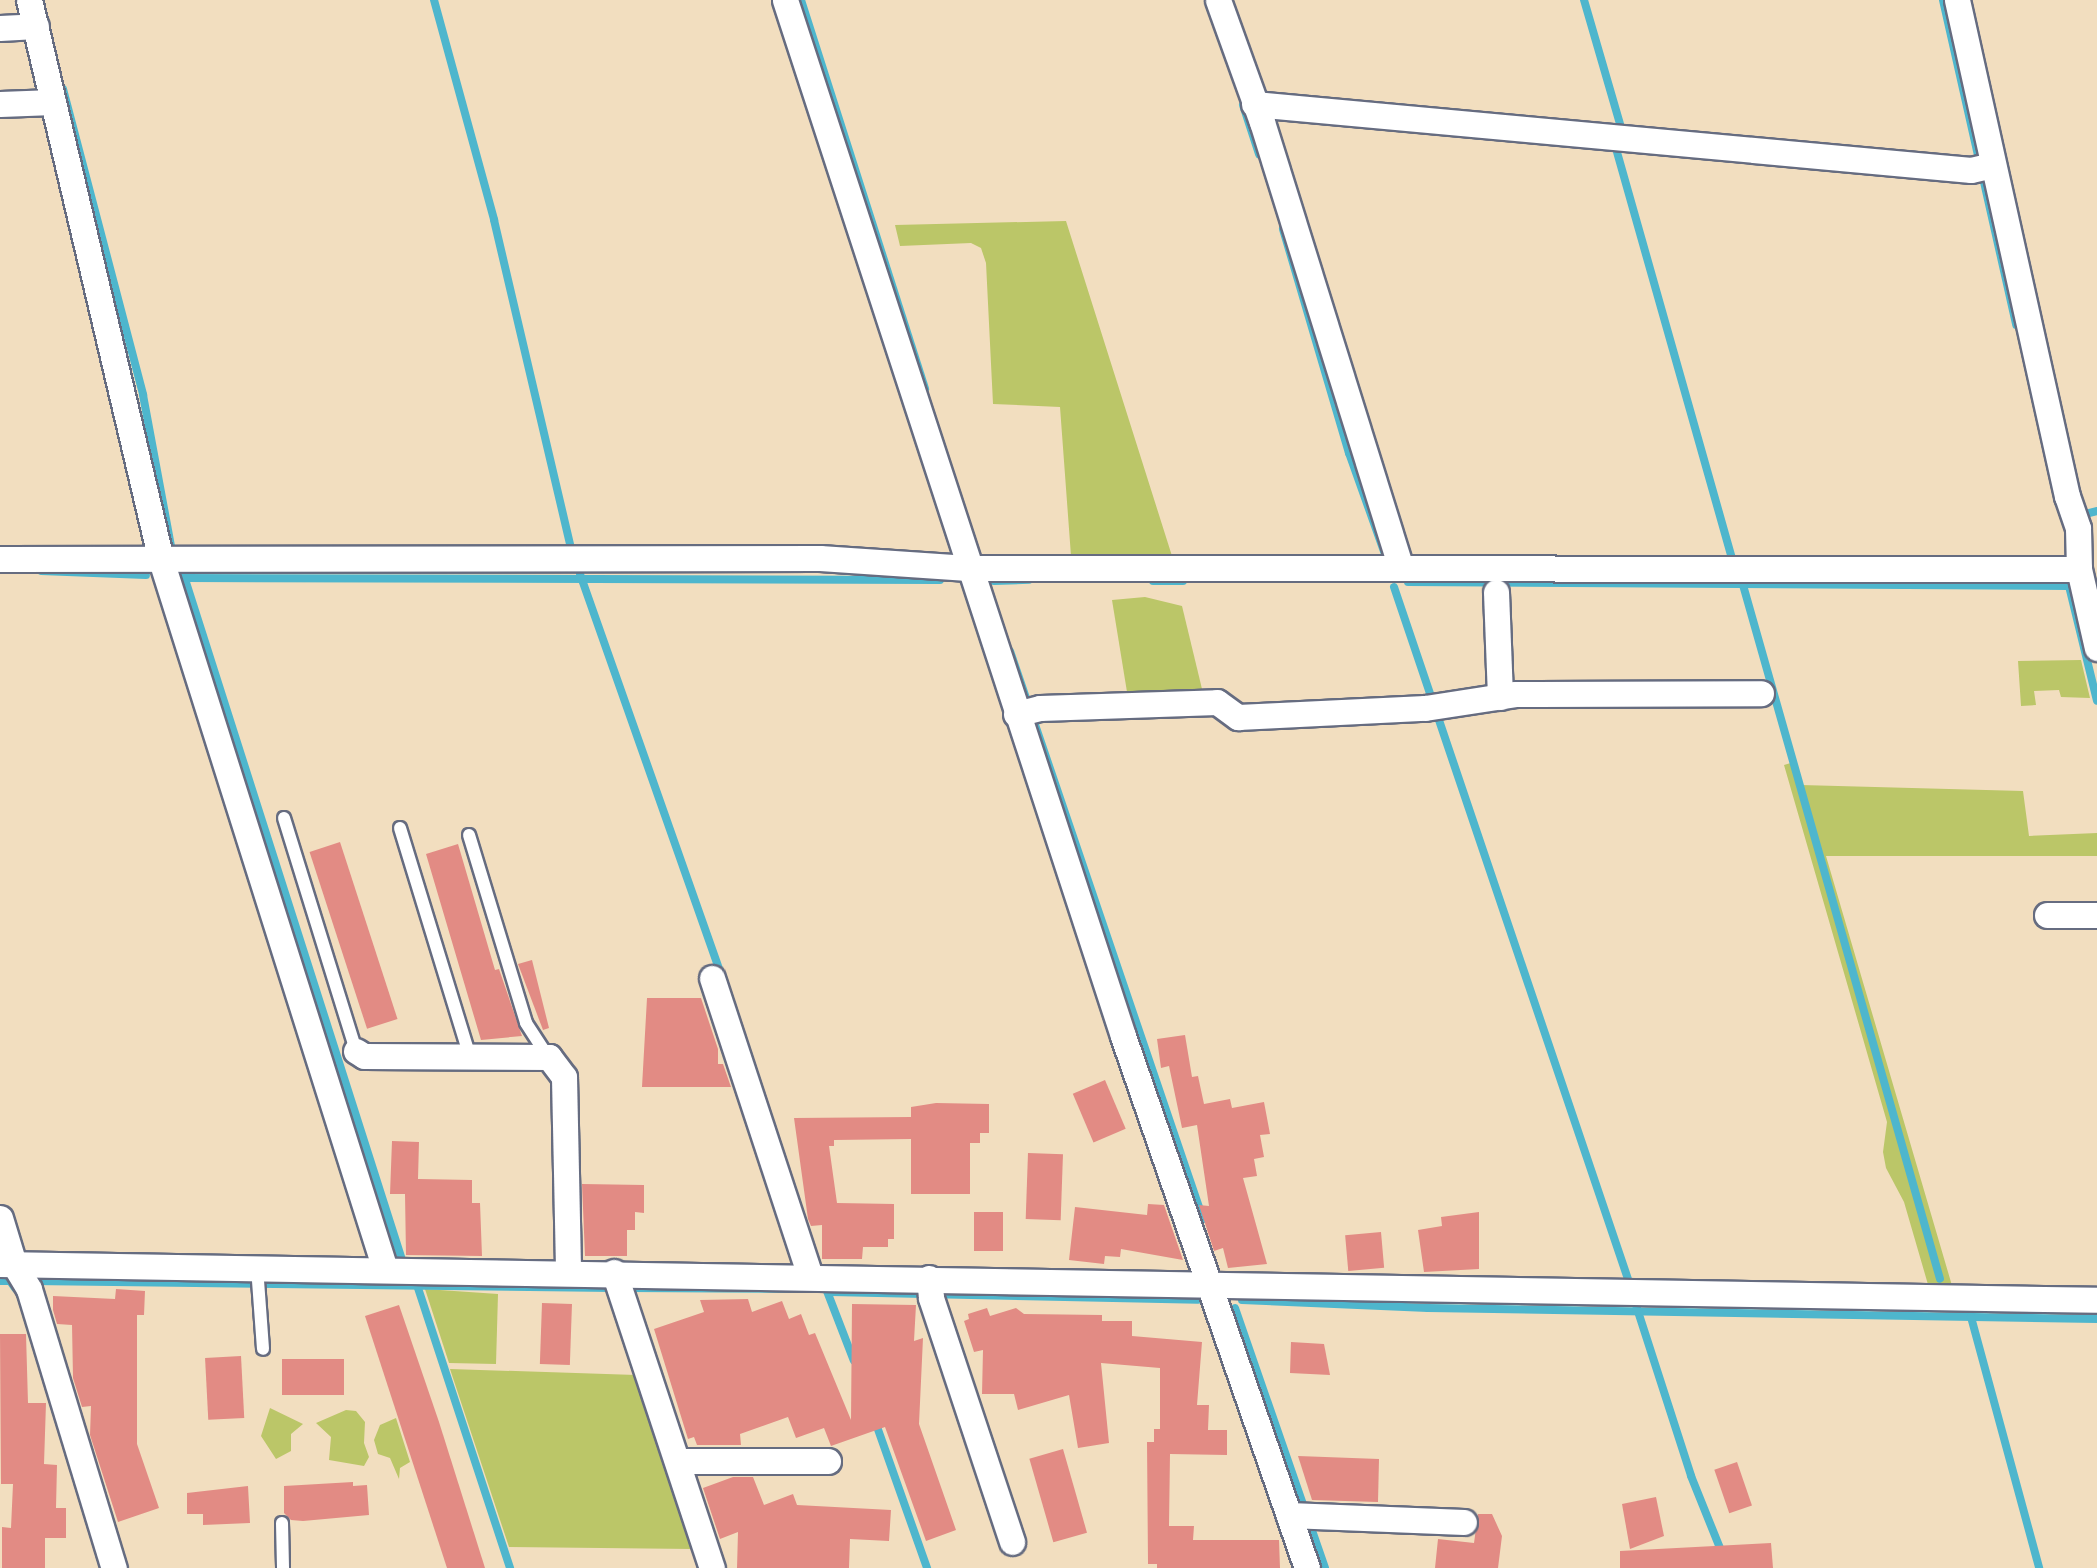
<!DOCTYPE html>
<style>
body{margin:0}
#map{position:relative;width:2097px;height:1568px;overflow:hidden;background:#f2debf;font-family:Itim,sans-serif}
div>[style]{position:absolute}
.green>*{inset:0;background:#bbc668}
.stream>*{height:8px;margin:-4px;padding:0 4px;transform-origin:4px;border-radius:4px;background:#4eb6cd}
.building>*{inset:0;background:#e28b84;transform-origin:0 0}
.roads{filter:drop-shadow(2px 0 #666c80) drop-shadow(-2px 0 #666c80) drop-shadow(0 2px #666c80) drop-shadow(0 -2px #666c80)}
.service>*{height:12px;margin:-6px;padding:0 6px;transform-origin:6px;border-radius:6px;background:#fff}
.minor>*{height:25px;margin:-12.5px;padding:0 12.5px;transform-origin:12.5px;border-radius:12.5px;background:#fff}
span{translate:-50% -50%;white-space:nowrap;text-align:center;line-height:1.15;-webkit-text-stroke:10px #fcf5e5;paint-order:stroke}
</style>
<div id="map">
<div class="green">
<div style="clip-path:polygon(1066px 221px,1172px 556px,1071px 556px,1060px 407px,993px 404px,986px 263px,981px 248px,971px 243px,900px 246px,895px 225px)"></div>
<div style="clip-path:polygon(1145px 597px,1182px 606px,1202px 689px,1127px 692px,1112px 600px)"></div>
<div style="clip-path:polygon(2081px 660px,2090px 698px,2061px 697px,2059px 690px,2034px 691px,2036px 705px,2021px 706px,2018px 661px)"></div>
<div style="clip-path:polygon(1794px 762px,1801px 785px,2023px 791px,2029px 836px,2097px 833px,2097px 856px,1826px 856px,1953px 1289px,1929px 1288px,1904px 1202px,1886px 1168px,1883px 1152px,1887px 1122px,1784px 765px)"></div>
<div style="clip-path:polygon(425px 1289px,498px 1294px,496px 1364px,449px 1363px)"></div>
<div style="clip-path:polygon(450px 1369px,636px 1375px,693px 1549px,509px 1547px)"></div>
<div style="clip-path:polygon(270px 1408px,303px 1424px,291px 1434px,291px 1451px,276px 1459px,261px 1436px)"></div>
<div style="clip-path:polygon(346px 1410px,356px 1411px,365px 1422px,364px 1443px,369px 1457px,364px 1466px,329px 1460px,331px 1437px,316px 1423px)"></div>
<div style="clip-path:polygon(396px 1418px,410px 1462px,400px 1468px,399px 1479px,390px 1458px,378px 1454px,374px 1440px,380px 1425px)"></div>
</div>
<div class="stream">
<div style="left:434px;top:0;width:228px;rotate:74.7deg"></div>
<div style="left:494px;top:220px;width:338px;rotate:76.8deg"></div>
<div style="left:801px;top:0;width:408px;rotate:72.3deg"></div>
<div style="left:1584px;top:0;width:129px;rotate:73.8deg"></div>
<div style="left:1943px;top:0;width:333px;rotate:77.3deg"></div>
<div style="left:63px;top:89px;width:316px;rotate:75.3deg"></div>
<div style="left:143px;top:395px;width:154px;rotate:79.5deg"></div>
<div style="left:1243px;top:105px;width:52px;rotate:71.9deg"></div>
<div style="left:1615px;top:145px;width:429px;rotate:74.2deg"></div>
<div style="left:1283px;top:229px;width:234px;rotate:73.6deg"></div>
<div style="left:1349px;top:453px;width:107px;rotate:70.4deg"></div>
<div style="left:2077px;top:516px;width:21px;rotate:-14deg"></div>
<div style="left:41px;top:571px;width:105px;rotate:2.2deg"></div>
<div style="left:580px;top:574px;width:425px;rotate:70.6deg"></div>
<div style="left:184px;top:576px;width:724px;rotate:72.32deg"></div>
<div style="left:185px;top:578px;width:755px;rotate:0.15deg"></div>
<div style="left:994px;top:581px;width:35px;rotate:-2deg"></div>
<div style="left:1153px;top:581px;width:30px"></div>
<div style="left:1408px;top:582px;width:661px;rotate:0.35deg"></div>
<div style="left:2069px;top:586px;width:118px;rotate:76.3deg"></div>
<div style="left:1743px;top:585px;width:721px;rotate:74.15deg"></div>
<div style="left:1394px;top:587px;width:737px;rotate:71.32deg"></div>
<div style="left:1010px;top:651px;width:600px;rotate:71.23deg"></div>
<div style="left:0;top:1281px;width:10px"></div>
<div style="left:10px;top:1281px;width:9px;rotate:54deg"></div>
<div style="left:32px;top:1281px;width:581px;rotate:0.69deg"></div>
<div style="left:417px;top:1285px;width:298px;rotate:71.8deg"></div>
<div style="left:825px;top:1286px;width:80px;rotate:68.9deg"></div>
<div style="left:627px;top:1288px;width:200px;rotate:0.3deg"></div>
<div style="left:831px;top:1292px;width:367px;rotate:1.2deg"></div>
<div style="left:1634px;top:1299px;width:186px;rotate:72.1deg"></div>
<div style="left:1691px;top:1476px;width:99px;rotate:68.1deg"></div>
<div style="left:1242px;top:1300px;width:186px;rotate:2.5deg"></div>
<div style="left:1428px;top:1308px;width:669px;rotate:0.94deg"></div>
<div style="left:1235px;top:1308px;width:275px;rotate:70.9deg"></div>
<div style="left:1971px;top:1317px;width:260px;rotate:74.8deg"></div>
<div style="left:875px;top:1421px;width:156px;rotate:70.5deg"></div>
</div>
<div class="building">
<div style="left:340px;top:842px;width:186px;height:32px;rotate:72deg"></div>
<div style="clip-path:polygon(458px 844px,495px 970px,499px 969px,522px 1036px,481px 1040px,426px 854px)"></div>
<div style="clip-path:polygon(532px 960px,549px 1028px,543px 1030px,518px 964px)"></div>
<div style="clip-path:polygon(647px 998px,701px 998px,718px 1049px,718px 1064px,723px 1064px,731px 1087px,642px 1087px)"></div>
<div style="clip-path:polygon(1185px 1035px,1192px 1077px,1198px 1076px,1204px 1104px,1230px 1099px,1232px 1108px,1264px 1102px,1270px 1134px,1260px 1135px,1264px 1157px,1254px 1159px,1257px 1176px,1243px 1178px,1267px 1264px,1228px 1268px,1223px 1248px,1214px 1251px,1199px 1205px,1209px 1206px,1197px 1125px,1182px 1128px,1169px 1066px,1161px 1068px,1157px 1039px)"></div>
<div style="left:1105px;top:1080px;width:53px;height:35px;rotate:67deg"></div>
<div style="clip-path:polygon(936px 1103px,989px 1104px,989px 1133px,980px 1133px,980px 1143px,970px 1143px,970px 1194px,911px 1194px,911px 1139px,834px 1140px,834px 1146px,829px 1146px,837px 1203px,894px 1204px,894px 1239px,888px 1239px,888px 1247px,863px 1247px,862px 1259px,822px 1259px,822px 1225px,811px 1226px,808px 1219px,794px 1118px,911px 1117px,911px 1107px)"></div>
<div style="clip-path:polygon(392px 1141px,419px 1142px,418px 1179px,472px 1180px,472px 1203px,480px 1203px,482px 1256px,406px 1255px,405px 1194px,390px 1194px)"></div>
<div style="left:1028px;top:1153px;width:35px;height:66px;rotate:2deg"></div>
<div style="clip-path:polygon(582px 1184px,644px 1185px,644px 1213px,635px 1212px,635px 1230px,627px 1230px,627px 1256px,585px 1256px)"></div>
<div style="clip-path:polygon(1148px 1204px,1164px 1205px,1183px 1260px,1121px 1249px,1120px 1257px,1105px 1256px,1104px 1264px,1069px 1260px,1075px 1207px,1147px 1215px)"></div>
<div style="left:974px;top:1212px;width:29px;height:39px"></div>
<div style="clip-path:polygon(1479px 1212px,1479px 1269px,1424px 1272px,1418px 1230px,1442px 1226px,1441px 1217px)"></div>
<div style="left:1381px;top:1232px;width:36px;height:36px;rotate:85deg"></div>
<div style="clip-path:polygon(116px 1289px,145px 1291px,144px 1315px,137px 1315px,137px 1444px,159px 1508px,118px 1522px,90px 1435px,91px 1406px,82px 1407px,73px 1378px,72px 1325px,57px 1324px,53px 1310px,53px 1296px,115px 1299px)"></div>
<div style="clip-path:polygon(748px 1299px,752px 1312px,782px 1301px,789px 1319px,801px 1314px,809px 1335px,815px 1333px,851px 1420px,852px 1304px,916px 1305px,914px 1341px,923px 1338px,919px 1424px,956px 1530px,926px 1541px,885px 1427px,831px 1446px,824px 1428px,796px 1438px,788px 1417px,740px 1434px,741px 1445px,697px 1445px,694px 1437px,688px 1439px,654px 1329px,704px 1312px,700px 1300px)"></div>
<div style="left:542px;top:1303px;width:30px;height:61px;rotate:2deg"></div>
<div style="clip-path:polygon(399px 1305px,439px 1422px,485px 1568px,447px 1568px,365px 1316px)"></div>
<div style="clip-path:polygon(987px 1308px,990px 1316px,1016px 1308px,1024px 1314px,1102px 1315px,1102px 1321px,1132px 1321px,1132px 1336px,1202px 1342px,1197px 1405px,1209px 1405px,1208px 1430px,1227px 1430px,1227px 1455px,1170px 1454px,1169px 1526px,1194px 1526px,1193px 1540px,1279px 1540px,1280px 1568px,1157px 1568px,1157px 1564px,1148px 1564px,1147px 1442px,1154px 1442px,1154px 1429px,1160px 1429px,1160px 1368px,1101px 1363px,1109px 1443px,1078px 1448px,1069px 1395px,1018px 1410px,1014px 1394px,982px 1394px,983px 1350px,974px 1352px,964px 1321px,969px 1319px,968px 1314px)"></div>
<div style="clip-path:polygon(0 1334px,26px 1334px,28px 1403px,46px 1403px,44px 1464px,57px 1465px,56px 1508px,66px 1508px,66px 1538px,45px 1538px,45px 1568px,2px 1568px,2px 1527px,11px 1528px,13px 1484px,1px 1484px)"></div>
<div style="clip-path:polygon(1291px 1342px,1324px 1344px,1330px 1375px,1290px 1373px)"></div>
<div style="left:241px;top:1356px;width:62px;height:36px;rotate:87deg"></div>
<div style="left:282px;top:1359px;width:62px;height:36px"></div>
<div style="left:1063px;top:1449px;width:87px;height:35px;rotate:74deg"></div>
<div style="clip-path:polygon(1298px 1456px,1379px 1459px,1378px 1502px,1312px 1500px)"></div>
<div style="left:1737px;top:1462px;width:46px;height:24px;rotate:71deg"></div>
<div style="clip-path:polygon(733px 1477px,753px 1477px,764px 1505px,793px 1494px,797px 1505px,891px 1510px,889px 1541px,850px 1539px,849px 1568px,737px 1568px,738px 1532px,720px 1539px,703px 1488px)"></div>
<div style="clip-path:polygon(353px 1482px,353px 1486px,367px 1485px,369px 1515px,303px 1521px,291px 1520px,284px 1513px,284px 1486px)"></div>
<div style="clip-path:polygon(248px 1486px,250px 1523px,203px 1525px,203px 1514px,187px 1514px,187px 1493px)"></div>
<div style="clip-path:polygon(1656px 1497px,1664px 1536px,1630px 1549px,1622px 1504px)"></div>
<div style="clip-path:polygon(1478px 1514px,1492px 1514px,1502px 1536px,1498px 1568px,1435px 1568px,1438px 1539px,1474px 1543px)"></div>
<div style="clip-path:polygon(1771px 1543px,1773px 1568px,1620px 1568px,1620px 1551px)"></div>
</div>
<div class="roads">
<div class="service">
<div style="left:284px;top:818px;width:244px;rotate:72.8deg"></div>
<div style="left:400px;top:828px;width:239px;rotate:73deg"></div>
<div style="left:469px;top:835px;width:196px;rotate:73.1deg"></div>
<div style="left:526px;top:1023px;width:38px;rotate:57deg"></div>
<div style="left:257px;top:1267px;width:82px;rotate:85.8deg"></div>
<div style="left:282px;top:1523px;width:45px;rotate:88.7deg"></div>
</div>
<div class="minor">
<div style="left:29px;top:0;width:575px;rotate:76.74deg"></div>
<div style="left:161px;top:560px;width:744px;rotate:72.47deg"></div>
<div style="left:785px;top:0;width:1090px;rotate:71.93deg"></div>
<div style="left:1123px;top:1036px;width:563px;rotate:70.92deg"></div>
<div style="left:1218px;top:0;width:130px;rotate:70.2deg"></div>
<div style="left:1262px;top:122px;width:466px;rotate:72.7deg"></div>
<div style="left:1957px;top:0;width:508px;rotate:77.5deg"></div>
<div style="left:2067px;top:496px;width:34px;rotate:71deg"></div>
<div style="left:2078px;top:528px;width:41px;rotate:88.6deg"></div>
<div style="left:2079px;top:569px;width:81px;rotate:77.2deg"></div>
<div style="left:0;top:28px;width:36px;rotate:-3deg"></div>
<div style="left:0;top:104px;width:53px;rotate:-2.2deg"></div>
<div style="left:1254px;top:104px;width:720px;rotate:5.26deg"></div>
<div style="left:1971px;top:170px;width:22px;rotate:-13deg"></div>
<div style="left:0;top:559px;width:820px;rotate:-0.07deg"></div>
<div style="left:820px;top:558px;width:148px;rotate:3.9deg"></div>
<div style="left:968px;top:568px;width:1111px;rotate:0.05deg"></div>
<div style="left:1496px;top:592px;width:105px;rotate:87.8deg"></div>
<div style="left:1016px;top:714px;width:25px;rotate:-14deg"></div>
<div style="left:1040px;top:708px;width:177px;rotate:-1.9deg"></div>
<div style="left:1217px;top:702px;width:26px;rotate:36deg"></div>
<div style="left:1238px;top:717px;width:187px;rotate:-2.8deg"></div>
<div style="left:1425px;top:708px;width:91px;rotate:-8.8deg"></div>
<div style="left:1515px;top:694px;width:246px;rotate:-0.2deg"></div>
<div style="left:2047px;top:915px;width:50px"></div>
<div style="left:712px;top:978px;width:314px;rotate:71.8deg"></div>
<div style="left:356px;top:1051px;width:9px;rotate:32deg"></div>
<div style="left:364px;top:1056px;width:185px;rotate:0.3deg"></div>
<div style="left:549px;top:1057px;width:25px;rotate:53deg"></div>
<div style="left:564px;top:1077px;width:194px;rotate:88.8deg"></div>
<div style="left:0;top:1218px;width:48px;rotate:73.1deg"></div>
<div style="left:14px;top:1264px;width:29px;rotate:59deg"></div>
<div style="left:29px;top:1289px;width:292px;rotate:73.1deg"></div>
<div style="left:0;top:1264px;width:2097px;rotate:0.98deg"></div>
<div style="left:614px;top:1272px;width:312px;rotate:71.7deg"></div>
<div style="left:929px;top:1278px;width:20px;rotate:84deg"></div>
<div style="left:931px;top:1298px;width:257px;rotate:71.6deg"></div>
<div style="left:678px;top:1461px;width:150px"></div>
<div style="left:1289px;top:1515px;width:175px;rotate:2.3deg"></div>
</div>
</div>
</div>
